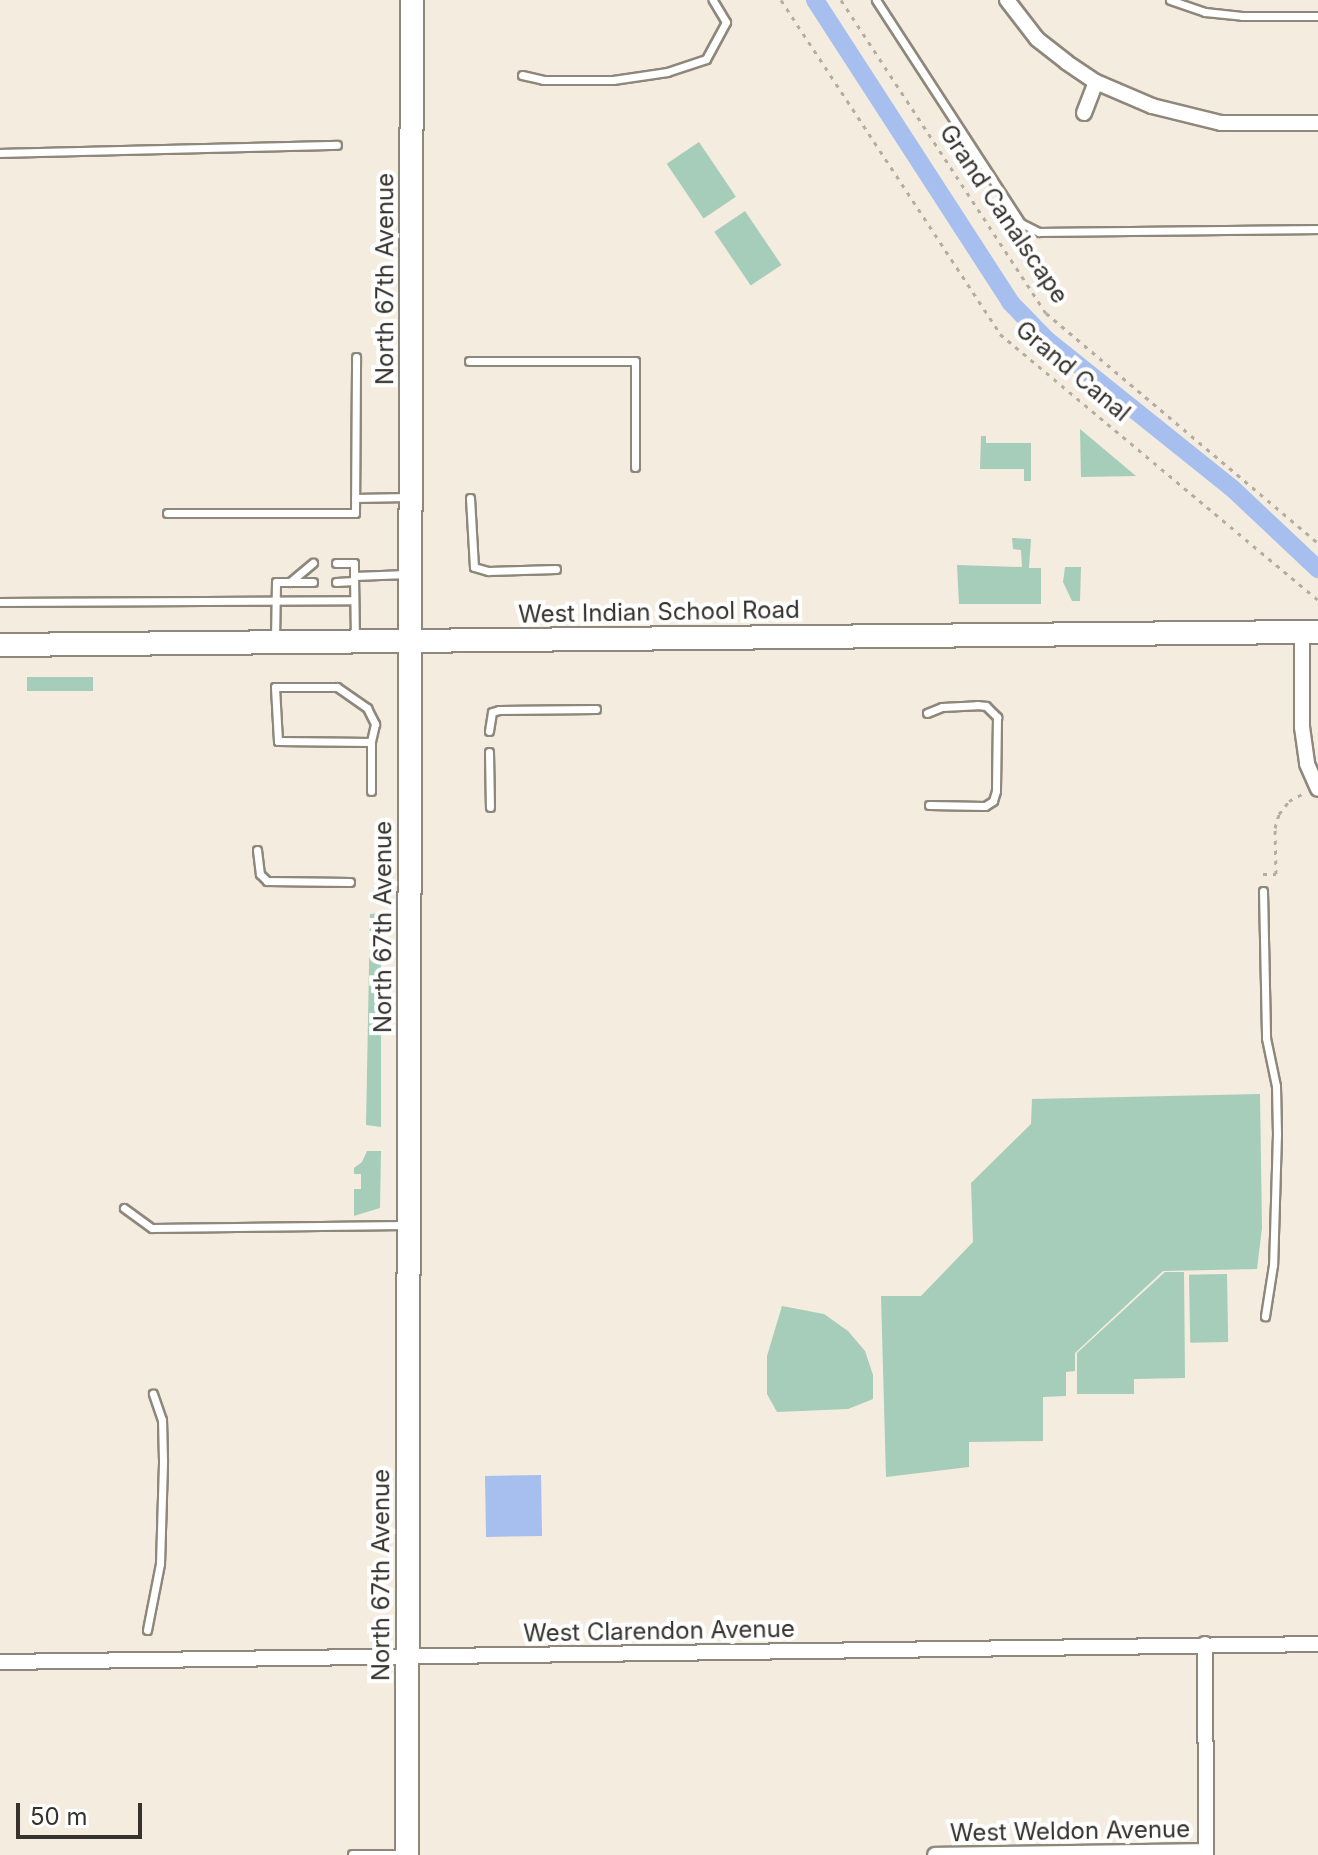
<!DOCTYPE html>
<style>
body{margin:0}
#map{position:relative;width:1318px;height:1855px;overflow:hidden;background:#f4ecde;font-family:Inter,sans-serif}
div>[style]{position:absolute}
.green>*{inset:0;background:#a6cdba;transform-origin:0 0}
.water>*{inset:0;background:#a6bfee;transform-origin:0 0}
.canal>*{height:18px;margin:-9px;padding:0 9px;transform-origin:9px;border-radius:9px;background:#a6bfee}
.path>*{height:3px;margin-top:-1.5px;transform-origin:0;background:repeating-linear-gradient(90deg,#b3ada2 0 4px,transparent 0 10px)}
.roads{filter:drop-shadow(2px 0 #8e877b) drop-shadow(-2px 0 #8e877b) drop-shadow(0 2px #8e877b) drop-shadow(0 -2px #8e877b)}
.lane>*{height:7px;margin:-3.5px;padding:0 3.5px;transform-origin:3.5px;border-radius:3.5px;background:#fff}
.street>*{height:14px;margin:-7px;padding:0 7px;transform-origin:7px;border-radius:7px;background:#fff}
.secondary>*{height:22px;margin:-11px;padding:0 11px;transform-origin:11px;border-radius:11px;background:#fff}
span{translate:-50% -50%;white-space:nowrap;text-align:center;line-height:1.15;-webkit-text-stroke:8px #fff;paint-order:stroke}
.street-label{font-size:24px;color:#36322d}
.scale{position:absolute;left:16px;top:1803px;width:126px;height:36px;box-sizing:border-box;border:4px solid #36322d;border-top:0;padding-left:10px;font-size:24px;line-height:28px;white-space:nowrap;color:#36322d;-webkit-text-stroke:6px #fff;paint-order:stroke}
</style>
<div id="map">
<div class="green">
<div style="left:699px;top:142px;width:66px;height:39px;rotate:56deg"></div>
<div style="left:745px;top:211px;width:65px;height:37px;rotate:56deg"></div>
<div style="clip-path:polygon(1080px 429px,1136px 476px,1081px 477px)"></div>
<div style="clip-path:polygon(981px 436px,986px 436px,986px 443px,1031px 443px,1031px 481px,1024px 481px,1024px 469px,980px 469px)"></div>
<div style="clip-path:polygon(1012px 538px,1031px 539px,1029px 568px,1041px 568px,1041px 604px,959px 604px,957px 565px,1022px 567px,1021px 550px,1013px 549px)"></div>
<div style="clip-path:polygon(1065px 567px,1081px 567px,1080px 601px,1072px 601px,1063px 582px)"></div>
<div style="left:27px;top:677px;width:66px;height:14px"></div>
<div style="clip-path:polygon(381px 913px,381px 1127px,366px 1125px,370px 914px)"></div>
<div style="clip-path:polygon(1260px 1094px,1262px 1228px,1257px 1269px,1163px 1271px,1075px 1353px,1075px 1371px,1066px 1372px,1066px 1396px,1043px 1397px,1043px 1441px,969px 1442px,969px 1467px,886px 1477px,881px 1296px,921px 1296px,973px 1242px,971px 1183px,1031px 1124px,1032px 1099px)"></div>
<div style="clip-path:polygon(367px 1151px,381px 1151px,380px 1208px,354px 1216px,354px 1189px,361px 1189px,361px 1174px,354px 1174px,354px 1168px,362px 1162px)"></div>
<div style="clip-path:polygon(1165px 1272px,1184px 1272px,1185px 1378px,1134px 1379px,1134px 1394px,1077px 1394px,1077px 1353px)"></div>
<div style="left:1227px;top:1274px;width:68px;height:38px;rotate:89deg"></div>
<div style="clip-path:polygon(782px 1306px,824px 1314px,848px 1331px,865px 1351px,873px 1375px,873px 1399px,848px 1409px,777px 1412px,767px 1394px,767px 1356px)"></div>
</div>
<div class="water">
<div style="left:541px;top:1475px;width:61px;height:56px;rotate:89deg"></div>
</div>
<div class="canal">
<div style="left:815px;top:0;width:359px;rotate:57.1deg"></div>
<div style="left:1010px;top:302px;width:53px;rotate:45.8deg"></div>
<div style="left:1047px;top:340px;width:238px;rotate:38.7deg"></div>
<div style="left:1233px;top:489px;width:117px;rotate:43.3deg"></div>
</div>
<div class="path">
<div style="left:781px;top:0;width:399px;rotate:56.7deg"></div>
<div style="left:1000px;top:334px;width:415px;rotate:39.9deg"></div>
<div style="left:841px;top:0;width:374px;rotate:56.8deg"></div>
<div style="left:1046px;top:313px;width:356px;rotate:40.2deg"></div>
<div style="left:1263px;top:874px;width:13px"></div>
<div style="left:1276px;top:874px;width:46px;rotate:-91.2deg"></div>
<div style="left:1275px;top:828px;width:15px;rotate:-74deg"></div>
<div style="left:1279px;top:814px;width:16px;rotate:-52deg"></div>
<div style="left:1289px;top:801px;width:15px;rotate:-28deg"></div>
</div>
<div class="roads">
<div class="lane">
<div style="left:876px;top:0;width:266px;rotate:57deg"></div>
<div style="left:1021px;top:223px;width:20px;rotate:27deg"></div>
<div style="left:1039px;top:232px;width:279px;rotate:-0.6deg"></div>
<div style="left:1170px;top:0;width:37px;rotate:19deg"></div>
<div style="left:1205px;top:12px;width:37px;rotate:6deg"></div>
<div style="left:1242px;top:16px;width:76px"></div>
<div style="left:522px;top:75px;width:22px;rotate:13deg"></div>
<div style="left:543px;top:80px;width:70px"></div>
<div style="left:613px;top:80px;width:55px;rotate:-8.4deg"></div>
<div style="left:667px;top:72px;width:41px;rotate:-18.4deg"></div>
<div style="left:706px;top:59px;width:42px;rotate:-61.6deg"></div>
<div style="left:726px;top:22px;width:26px;rotate:-121deg"></div>
<div style="left:0;top:153px;width:337px;rotate:-1.4deg"></div>
<div style="left:469px;top:361px;width:166px"></div>
<div style="left:635px;top:361px;width:106px;rotate:90deg"></div>
<div style="left:355px;top:498px;width:53px;rotate:-1.1deg"></div>
<div style="left:470px;top:498px;width:69px;rotate:86.7deg"></div>
<div style="left:474px;top:567px;width:15px;rotate:16deg"></div>
<div style="left:488px;top:571px;width:68px;rotate:-1.7deg"></div>
<div style="left:167px;top:513px;width:188px"></div>
<div style="left:355px;top:513px;width:156px;rotate:-89.6deg"></div>
<div style="left:336px;top:563px;width:18px"></div>
<div style="left:354px;top:563px;width:13px;rotate:90deg"></div>
<div style="left:290px;top:582px;width:30px;rotate:-40deg"></div>
<div style="left:336px;top:582px;width:18px;rotate:-3deg"></div>
<div style="left:0;top:602px;width:354px;rotate:-0.3deg"></div>
<div style="left:355px;top:639px;width:63px;rotate:-90.9deg"></div>
<div style="left:354px;top:576px;width:53px;rotate:-2.2deg"></div>
<div style="left:275px;top:640px;width:58px;rotate:-89deg"></div>
<div style="left:276px;top:582px;width:37px"></div>
<div style="left:927px;top:713px;width:16px;rotate:-22deg"></div>
<div style="left:942px;top:707px;width:35px;rotate:-3deg"></div>
<div style="left:977px;top:705px;width:9px;rotate:6deg"></div>
<div style="left:986px;top:706px;width:16px;rotate:45deg"></div>
<div style="left:997px;top:717px;width:74px;rotate:90.8deg"></div>
<div style="left:996px;top:791px;width:10px;rotate:107deg"></div>
<div style="left:993px;top:801px;width:9px;rotate:148deg"></div>
<div style="left:985px;top:806px;width:56px;rotate:-179deg"></div>
<div style="left:489px;top:731px;width:19px;rotate:-81deg"></div>
<div style="left:492px;top:712px;width:7px;rotate:-16deg"></div>
<div style="left:499px;top:710px;width:97px;rotate:-0.6deg"></div>
<div style="left:371px;top:742px;width:93px;rotate:-179.4deg"></div>
<div style="left:278px;top:741px;width:54px;rotate:-93.2deg"></div>
<div style="left:275px;top:687px;width:62px"></div>
<div style="left:337px;top:687px;width:37px;rotate:35deg"></div>
<div style="left:367px;top:708px;width:18px;rotate:63deg"></div>
<div style="left:375px;top:724px;width:18px;rotate:103deg"></div>
<div style="left:371px;top:742px;width:49px;rotate:90deg"></div>
<div style="left:489px;top:752px;width:55px;rotate:89deg"></div>
<div style="left:257px;top:850px;width:24px;rotate:83deg"></div>
<div style="left:260px;top:874px;width:10px;rotate:45deg"></div>
<div style="left:267px;top:881px;width:83px;rotate:0.7deg"></div>
<div style="left:1263px;top:891px;width:147px;rotate:88.8deg"></div>
<div style="left:1266px;top:1038px;width:49px;rotate:78.2deg"></div>
<div style="left:1276px;top:1086px;width:48px;rotate:88.8deg"></div>
<div style="left:1277px;top:1134px;width:131px;rotate:91.7deg"></div>
<div style="left:1273px;top:1265px;width:52px;rotate:98.9deg"></div>
<div style="left:124px;top:1208px;width:34px;rotate:36deg"></div>
<div style="left:152px;top:1228px;width:253px;rotate:-0.7deg"></div>
<div style="left:147px;top:1630px;width:67px;rotate:-78.9deg"></div>
<div style="left:160px;top:1564px;width:104px;rotate:-88.3deg"></div>
<div style="left:163px;top:1460px;width:40px;rotate:-91.4deg"></div>
<div style="left:162px;top:1420px;width:28px;rotate:-109deg"></div>
<div style="left:352px;top:1854px;width:53px"></div>
</div>
<div class="street">
<div style="left:1007px;top:0;width:49px;rotate:52.4deg"></div>
<div style="left:1037px;top:39px;width:37px;rotate:38deg"></div>
<div style="left:1066px;top:62px;width:36px;rotate:34deg"></div>
<div style="left:1096px;top:82px;width:61px;rotate:23.2deg"></div>
<div style="left:1152px;top:106px;width:71px;rotate:13.8deg"></div>
<div style="left:1221px;top:123px;width:97px"></div>
<div style="left:1084px;top:113px;width:33px;rotate:-69deg"></div>
<div style="left:1302px;top:632px;width:95px;rotate:90deg"></div>
<div style="left:1302px;top:727px;width:37px;rotate:82deg"></div>
<div style="left:1307px;top:764px;width:27px;rotate:66deg"></div>
<div style="left:1205px;top:1644px;width:211px;rotate:89.7deg"></div>
<div style="left:0;top:1662px;width:1318px;rotate:-0.78deg"></div>
<div style="left:935px;top:1855px;width:271px;rotate:-0.8deg"></div>
</div>
<div class="secondary">
<div style="left:0;top:645px;width:1318px;rotate:-0.57deg"></div>
<div style="left:407px;top:1855px;width:1855px;rotate:-89.85deg"></div>
</div>
</div>
<div class="street-label">
<span style="left:1004px;top:214px;rotate:56deg">Grand Canalscape</span>
<span style="left:385px;top:279px;rotate:-90deg">North 67th Avenue</span>
<span style="left:1073px;top:371px;rotate:40deg">Grand Canal</span>
<span style="left:659px;top:612px;rotate:-1deg">West Indian School Road</span>
<span style="left:383px;top:927px;rotate:-90deg">North 67th Avenue</span>
<span style="left:381px;top:1575px;rotate:-90deg">North 67th Avenue</span>
<span style="left:659px;top:1631px;rotate:-1deg">West Clarendon Avenue</span>
<span style="left:1070px;top:1831px;rotate:-1deg">West Weldon Avenue</span>
</div>
<div class="scale">50 m</div>
</div>
